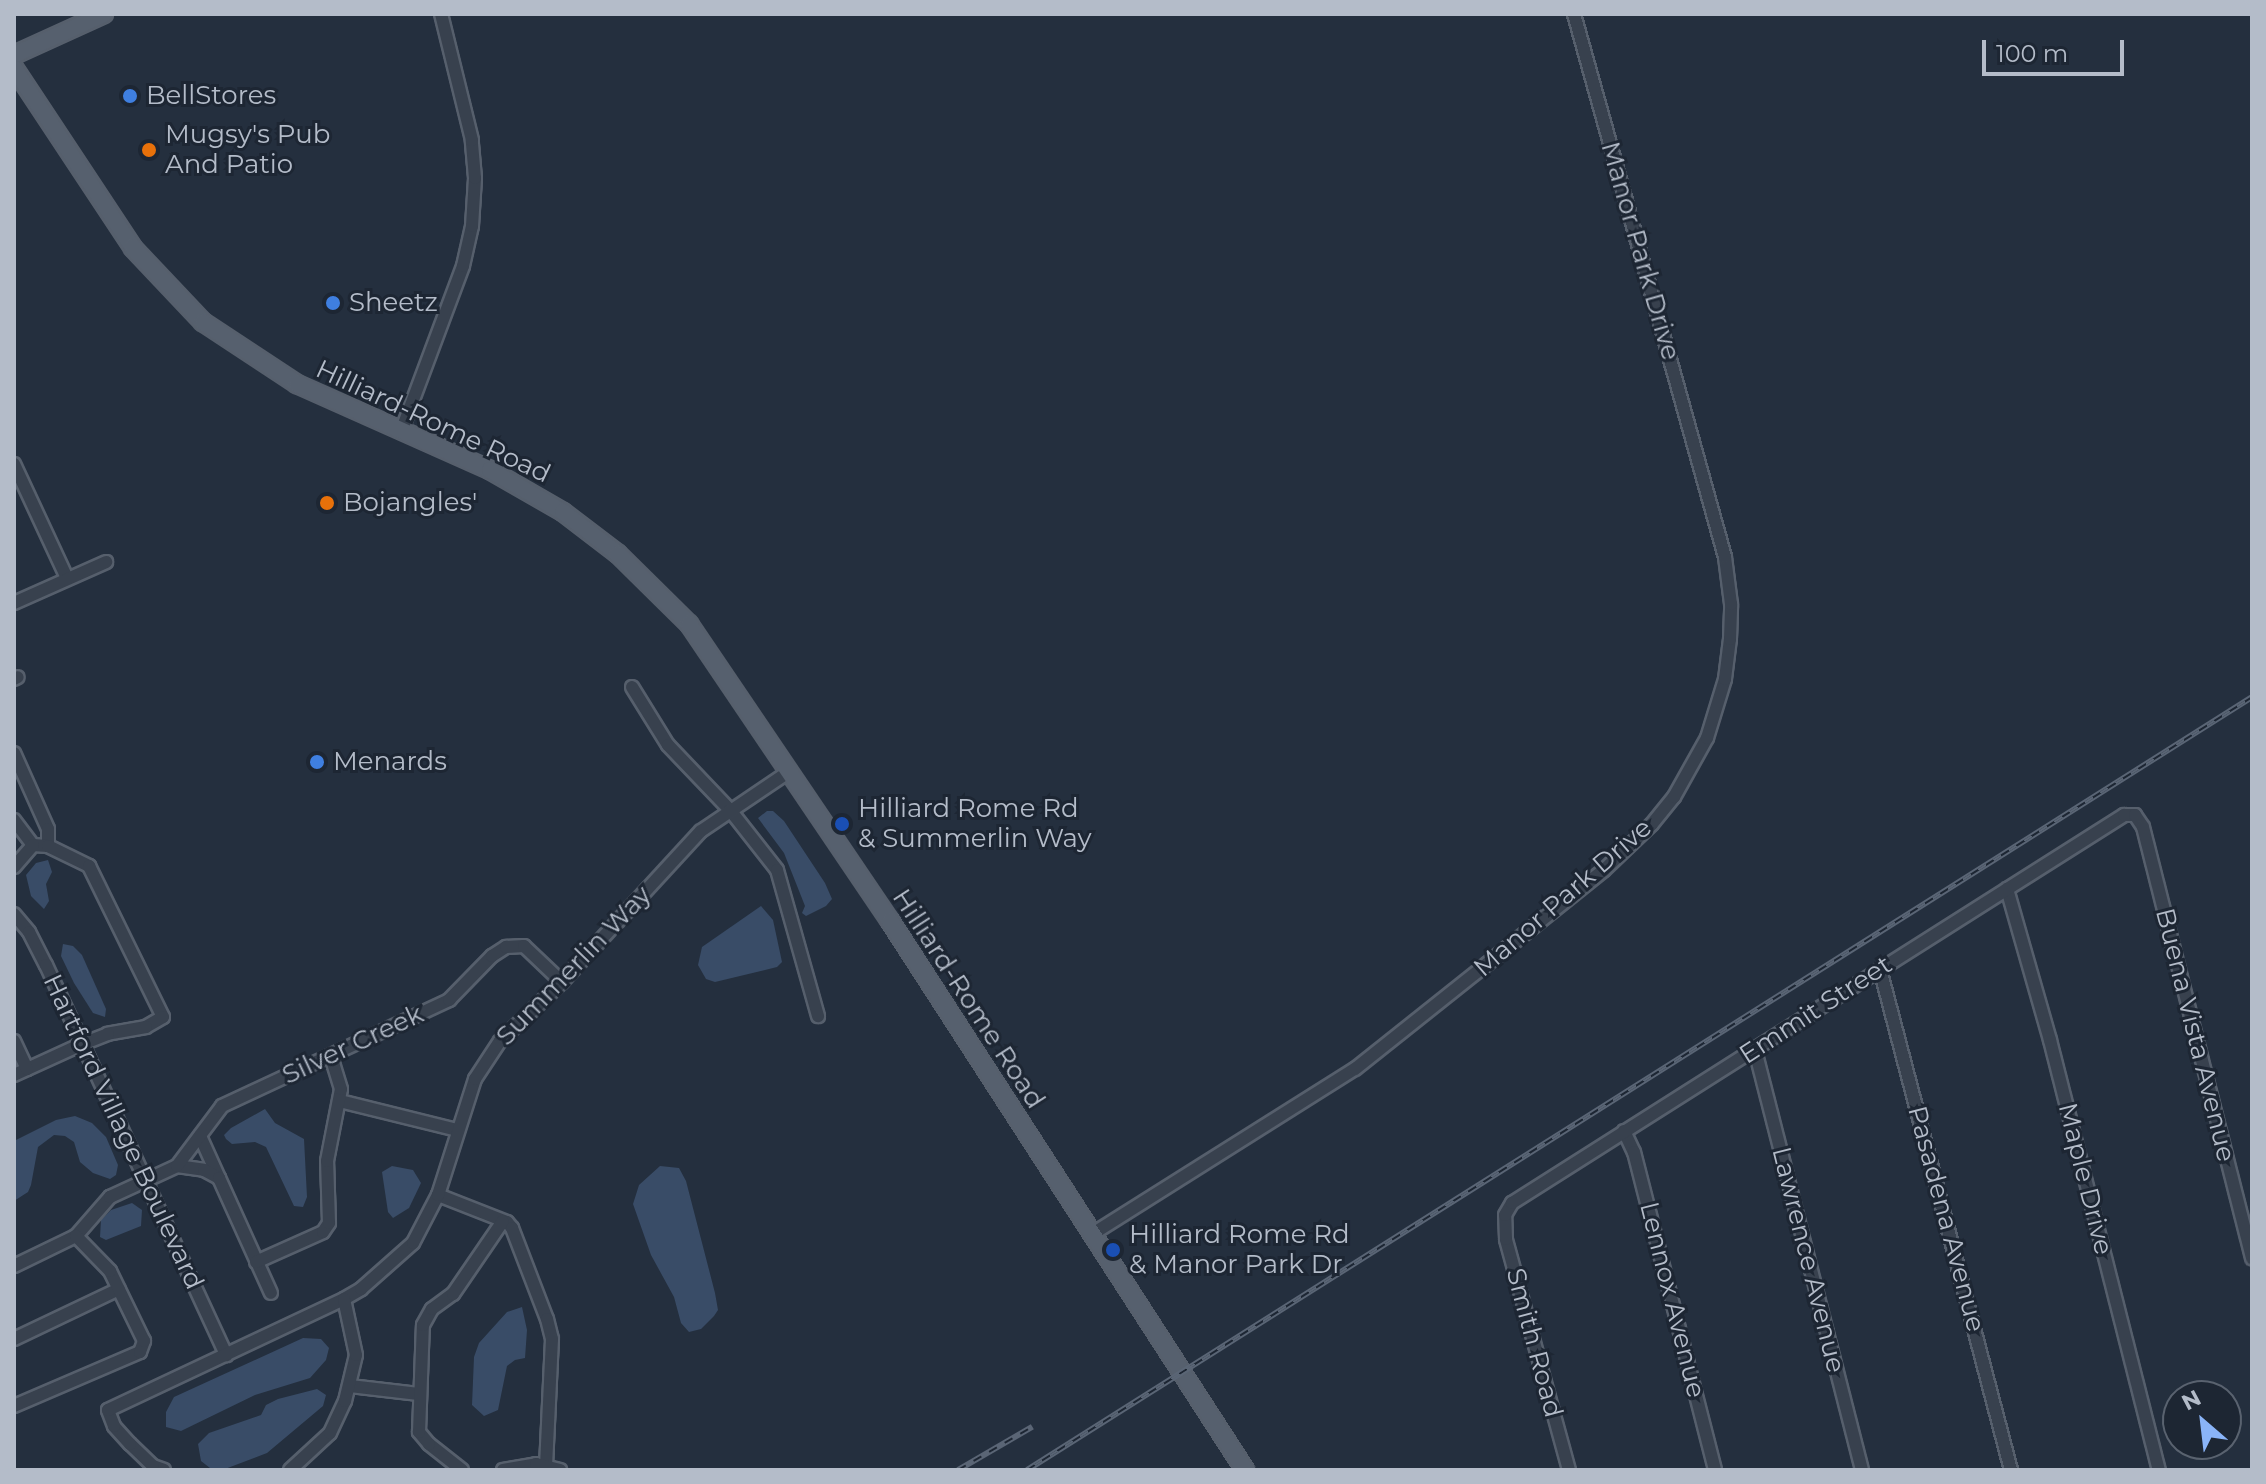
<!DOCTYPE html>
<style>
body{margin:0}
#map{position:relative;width:2266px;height:1484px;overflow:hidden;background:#242f3e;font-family:Montserrat,sans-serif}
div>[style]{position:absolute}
.water>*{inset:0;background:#394c67}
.roads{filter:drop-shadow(2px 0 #565f6c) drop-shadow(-2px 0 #565f6c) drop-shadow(0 2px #565f6c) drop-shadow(0 -2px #565f6c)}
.minor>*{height:12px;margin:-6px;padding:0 6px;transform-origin:6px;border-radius:6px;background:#38414e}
.major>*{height:16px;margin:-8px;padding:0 8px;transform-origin:8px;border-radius:8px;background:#56606e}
.rail>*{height:6px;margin-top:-3px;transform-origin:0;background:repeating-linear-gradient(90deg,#1d2633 0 9px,#5a6575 0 18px);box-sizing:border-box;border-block:2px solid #5a6575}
.dots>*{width:22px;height:22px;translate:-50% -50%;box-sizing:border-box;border:4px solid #1d2633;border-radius:50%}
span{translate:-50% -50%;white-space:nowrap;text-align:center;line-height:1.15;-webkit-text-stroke:6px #1d2633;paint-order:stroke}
.poi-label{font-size:26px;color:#b4bcc9}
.left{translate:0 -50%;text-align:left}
.street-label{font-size:26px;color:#b4bcc9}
.frame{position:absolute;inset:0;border:16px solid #b4bcc9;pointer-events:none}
.north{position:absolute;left:2162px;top:1380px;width:80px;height:80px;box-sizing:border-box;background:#1d2633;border:2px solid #59626f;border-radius:50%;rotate:332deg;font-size:22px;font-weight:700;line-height:32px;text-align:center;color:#b4bcc9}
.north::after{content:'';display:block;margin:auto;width:28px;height:36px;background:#8ab4f8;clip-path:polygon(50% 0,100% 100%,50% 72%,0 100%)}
.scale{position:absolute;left:1982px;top:40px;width:142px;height:36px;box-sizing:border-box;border:4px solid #b4bcc9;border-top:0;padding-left:10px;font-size:24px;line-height:28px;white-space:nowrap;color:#b4bcc9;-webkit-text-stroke:6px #1d2633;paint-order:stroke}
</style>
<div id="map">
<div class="water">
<div style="clip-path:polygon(767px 811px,773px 811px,784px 821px,825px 883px,832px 899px,826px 906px,806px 916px,802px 913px,805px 906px,784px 853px,758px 818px)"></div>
<div style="clip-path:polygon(48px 860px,52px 872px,46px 884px,49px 901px,44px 909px,31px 896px,26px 875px,36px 863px)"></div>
<div style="clip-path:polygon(761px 906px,773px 920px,782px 962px,777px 967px,715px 982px,706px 979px,698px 965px,702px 947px)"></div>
<div style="clip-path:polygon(63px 944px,73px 946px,82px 955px,106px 1009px,105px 1017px,93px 1013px,74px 983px,61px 956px)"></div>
<div style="clip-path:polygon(265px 1109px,275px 1123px,304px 1139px,307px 1197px,303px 1207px,294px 1206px,266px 1147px,255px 1142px,232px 1144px,226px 1139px,224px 1135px,231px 1128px)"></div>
<div style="clip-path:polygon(75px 1116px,92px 1123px,106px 1137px,118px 1165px,116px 1175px,110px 1179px,93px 1173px,80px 1162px,74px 1142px,65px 1136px,54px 1135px,38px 1147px,31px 1185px,28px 1192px,14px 1201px,14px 1141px,56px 1120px)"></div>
<div style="clip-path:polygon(392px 1166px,413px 1170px,421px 1183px,409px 1208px,393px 1218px,388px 1212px,382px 1172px)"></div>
<div style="clip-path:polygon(660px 1166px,679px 1168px,686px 1181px,715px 1293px,718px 1310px,714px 1316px,701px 1329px,689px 1332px,681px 1323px,674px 1297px,651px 1255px,633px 1204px,639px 1185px)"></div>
<div style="clip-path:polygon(132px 1203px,142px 1210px,141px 1226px,106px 1240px,100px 1237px,101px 1220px,111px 1210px)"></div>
<div style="clip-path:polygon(522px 1307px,527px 1330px,525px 1358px,515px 1360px,507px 1366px,498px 1410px,484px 1416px,472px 1405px,474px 1357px,479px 1343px,507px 1312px)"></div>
<div style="clip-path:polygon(303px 1338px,321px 1339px,329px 1348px,326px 1360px,310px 1378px,255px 1395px,181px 1431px,166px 1427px,166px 1412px,174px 1397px)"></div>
<div style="clip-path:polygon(317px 1389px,326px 1395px,323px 1406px,267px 1453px,225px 1469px,210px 1468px,201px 1461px,198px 1444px,209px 1433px,261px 1415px,266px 1405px,278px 1399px)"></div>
</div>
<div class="roads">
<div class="minor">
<div style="left:401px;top:432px;width:177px;rotate:-69.5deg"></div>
<div style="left:463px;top:266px;width:41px;rotate:-77.3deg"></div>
<div style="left:472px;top:226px;width:48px;rotate:-86.4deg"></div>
<div style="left:475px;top:178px;width:38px;rotate:-95deg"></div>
<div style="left:472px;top:140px;width:130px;rotate:-103.8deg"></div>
<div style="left:14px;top:464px;width:126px;rotate:65.1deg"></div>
<div style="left:14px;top:603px;width:101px;rotate:-24deg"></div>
<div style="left:14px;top:679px;width:4px;rotate:-27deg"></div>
<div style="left:632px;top:687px;width:68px;rotate:58.2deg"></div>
<div style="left:668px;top:745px;width:90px;rotate:46.4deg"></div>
<div style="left:730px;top:810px;width:76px;rotate:51.9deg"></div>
<div style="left:777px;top:870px;width:152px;rotate:74.3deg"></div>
<div style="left:14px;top:753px;width:83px;rotate:65.9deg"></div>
<div style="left:48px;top:829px;width:17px;rotate:90deg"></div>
<div style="left:14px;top:820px;width:31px;rotate:53deg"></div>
<div style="left:33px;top:845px;width:15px;rotate:4deg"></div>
<div style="left:48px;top:846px;width:46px;rotate:26deg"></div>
<div style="left:89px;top:866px;width:168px;rotate:63.9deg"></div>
<div style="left:163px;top:1017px;width:20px;rotate:150deg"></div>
<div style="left:146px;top:1027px;width:39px;rotate:170deg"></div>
<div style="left:108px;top:1034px;width:28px;rotate:159deg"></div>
<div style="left:82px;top:1044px;width:75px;rotate:155.5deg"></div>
<div style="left:14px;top:867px;width:29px;rotate:-49deg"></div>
<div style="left:2007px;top:889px;width:157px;rotate:74.1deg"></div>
<div style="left:2050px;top:1040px;width:444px;rotate:75.8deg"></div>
<div style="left:14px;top:914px;width:23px;rotate:50deg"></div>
<div style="left:29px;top:932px;width:37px;rotate:63deg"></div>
<div style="left:46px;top:965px;width:430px;rotate:65.2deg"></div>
<div style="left:1880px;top:969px;width:518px;rotate:75.35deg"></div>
<div style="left:14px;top:1041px;width:31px;rotate:65deg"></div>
<div style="left:1755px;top:1050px;width:433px;rotate:75.7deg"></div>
<div style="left:340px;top:1101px;width:121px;rotate:13.9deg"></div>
<div style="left:1624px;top:1131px;width:23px;rotate:65deg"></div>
<div style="left:1634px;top:1152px;width:328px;rotate:75.7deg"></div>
<div style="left:200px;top:1136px;width:46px;rotate:65.7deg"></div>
<div style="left:177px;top:1166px;width:27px;rotate:8deg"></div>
<div style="left:204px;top:1170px;width:17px;rotate:28deg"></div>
<div style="left:219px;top:1178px;width:126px;rotate:65.7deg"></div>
<div style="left:438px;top:1195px;width:74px;rotate:21.4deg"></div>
<div style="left:507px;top:1222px;width:8px;rotate:50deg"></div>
<div style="left:512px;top:1228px;width:97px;rotate:69deg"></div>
<div style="left:547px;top:1319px;width:21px;rotate:76deg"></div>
<div style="left:552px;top:1339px;width:125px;rotate:92.7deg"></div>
<div style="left:1091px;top:1235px;width:312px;rotate:-32.2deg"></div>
<div style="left:1355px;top:1069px;width:169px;rotate:-38.5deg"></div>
<div style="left:1487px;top:964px;width:150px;rotate:-38.8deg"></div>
<div style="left:1604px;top:870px;width:66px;rotate:-43.8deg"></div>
<div style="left:1652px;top:824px;width:35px;rotate:-51deg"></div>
<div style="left:1674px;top:797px;width:68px;rotate:-60.8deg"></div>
<div style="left:1707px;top:738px;width:62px;rotate:-73deg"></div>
<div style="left:1725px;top:679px;width:40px;rotate:-82.9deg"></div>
<div style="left:1730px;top:639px;width:35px;rotate:-88deg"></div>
<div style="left:1731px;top:604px;width:47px;rotate:-97.3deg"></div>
<div style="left:1725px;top:557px;width:564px;rotate:-105.54deg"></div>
<div style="left:256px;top:1262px;width:73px;rotate:-24.1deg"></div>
<div style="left:323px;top:1232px;width:11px;rotate:-56deg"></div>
<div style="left:329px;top:1223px;width:62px;rotate:-91.8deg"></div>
<div style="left:327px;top:1161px;width:73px;rotate:-79deg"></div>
<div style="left:341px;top:1089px;width:34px;rotate:-107deg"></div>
<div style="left:14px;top:1266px;width:69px;rotate:-25.8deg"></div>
<div style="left:76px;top:1236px;width:52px;rotate:-48.9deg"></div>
<div style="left:110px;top:1197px;width:74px;rotate:-24.8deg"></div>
<div style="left:177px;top:1166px;width:75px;rotate:-53.1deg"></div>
<div style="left:222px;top:1106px;width:251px;rotate:-25deg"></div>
<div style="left:449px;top:1000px;width:62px;rotate:-45.7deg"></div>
<div style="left:492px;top:956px;width:17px;rotate:-33deg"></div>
<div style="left:506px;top:947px;width:18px;rotate:-3deg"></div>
<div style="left:524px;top:946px;width:52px;rotate:43.5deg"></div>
<div style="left:14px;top:1339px;width:116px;rotate:-25.5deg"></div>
<div style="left:350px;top:1386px;width:69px;rotate:6.6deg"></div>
<div style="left:14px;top:1406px;width:137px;rotate:-23.2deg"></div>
<div style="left:140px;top:1352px;width:12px;rotate:-70deg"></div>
<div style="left:144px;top:1341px;width:78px;rotate:-115.9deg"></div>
<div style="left:110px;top:1271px;width:49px;rotate:-134.2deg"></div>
<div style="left:164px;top:1470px;width:12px;rotate:-160deg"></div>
<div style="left:153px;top:1466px;width:32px;rotate:-136deg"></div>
<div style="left:130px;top:1444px;width:24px;rotate:-132deg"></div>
<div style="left:114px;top:1426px;width:17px;rotate:-111deg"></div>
<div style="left:108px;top:1410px;width:261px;rotate:-25.2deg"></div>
<div style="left:344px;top:1299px;width:20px;rotate:-30deg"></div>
<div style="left:361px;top:1289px;width:69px;rotate:-41.5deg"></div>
<div style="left:413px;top:1243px;width:54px;rotate:-62.5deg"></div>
<div style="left:438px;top:1195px;width:122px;rotate:-72.3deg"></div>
<div style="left:475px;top:1079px;width:45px;rotate:-56.7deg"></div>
<div style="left:500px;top:1041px;width:86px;rotate:-43.6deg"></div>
<div style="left:562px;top:982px;width:205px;rotate:-47.4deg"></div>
<div style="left:701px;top:831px;width:107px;rotate:-34deg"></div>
<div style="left:290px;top:1470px;width:54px;rotate:-42.8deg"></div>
<div style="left:330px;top:1433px;width:35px;rotate:-65deg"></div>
<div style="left:345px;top:1401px;width:47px;rotate:-76.6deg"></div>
<div style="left:356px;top:1355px;width:57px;rotate:-102.1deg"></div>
<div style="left:462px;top:1470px;width:42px;rotate:-141.8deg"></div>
<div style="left:429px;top:1444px;width:16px;rotate:-130deg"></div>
<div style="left:419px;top:1432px;width:107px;rotate:-87.9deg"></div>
<div style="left:423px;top:1325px;width:18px;rotate:-61deg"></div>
<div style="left:432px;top:1309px;width:26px;rotate:-36deg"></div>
<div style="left:453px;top:1294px;width:88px;rotate:-55.6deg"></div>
<div style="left:503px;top:1470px;width:34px;rotate:-10deg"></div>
<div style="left:536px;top:1464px;width:25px;rotate:14deg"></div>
<div style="left:1569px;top:1470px;width:239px;rotate:-105.3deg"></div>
<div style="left:1506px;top:1239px;width:24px;rotate:-92deg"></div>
<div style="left:1505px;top:1215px;width:14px;rotate:-60deg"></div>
<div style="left:1512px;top:1203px;width:725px;rotate:-32.37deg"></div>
<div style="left:2124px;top:815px;width:11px"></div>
<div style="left:2135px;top:815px;width:14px;rotate:56deg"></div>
<div style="left:2143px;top:827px;width:445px;rotate:75.8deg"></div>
</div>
<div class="major">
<div style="left:14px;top:55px;width:99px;rotate:-24.5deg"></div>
<div style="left:14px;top:68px;width:216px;rotate:56.5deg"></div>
<div style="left:133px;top:248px;width:102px;rotate:46.6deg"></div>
<div style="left:203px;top:322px;width:113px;rotate:33.4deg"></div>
<div style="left:297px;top:384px;width:211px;rotate:24deg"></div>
<div style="left:490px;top:470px;width:84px;rotate:29.9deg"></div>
<div style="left:563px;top:512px;width:69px;rotate:37.4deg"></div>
<div style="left:618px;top:554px;width:100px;rotate:44.6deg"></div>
<div style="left:689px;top:624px;width:359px;rotate:55.9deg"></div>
<div style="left:890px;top:921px;width:654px;rotate:57.11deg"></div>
</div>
</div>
<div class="rail">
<div style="left:958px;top:1470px;width:86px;rotate:-30.2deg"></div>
<div style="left:1027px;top:1470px;width:1449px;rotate:-32.25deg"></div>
</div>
<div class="dots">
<div style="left:130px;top:96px;background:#3f7fe0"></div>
<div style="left:149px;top:150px;background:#e8710a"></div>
<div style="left:333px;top:303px;background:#3f7fe0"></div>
<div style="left:327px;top:503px;background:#e8710a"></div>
<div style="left:317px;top:762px;background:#3f7fe0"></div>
<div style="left:842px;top:824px;background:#1a4fb4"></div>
<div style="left:1113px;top:1250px;background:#1a4fb4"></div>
</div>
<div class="poi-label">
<span class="left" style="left:146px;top:96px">BellStores</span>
<span class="left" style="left:165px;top:150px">Mugsy's Pub<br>And Patio</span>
<span class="left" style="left:349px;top:303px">Sheetz</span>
<span class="left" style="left:343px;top:503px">Bojangles'</span>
<span class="left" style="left:333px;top:762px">Menards</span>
<span class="left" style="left:858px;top:824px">Hilliard Rome Rd<br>&amp; Summerlin Way</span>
<span class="left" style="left:1129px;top:1250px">Hilliard Rome Rd<br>&amp; Manor Park Dr</span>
</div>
<div class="street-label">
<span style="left:1640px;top:251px;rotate:74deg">Manor Park Drive</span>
<span style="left:433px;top:422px;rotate:25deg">Hilliard-Rome Road</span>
<span style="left:1563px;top:898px;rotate:-41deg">Manor Park Drive</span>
<span style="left:574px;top:966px;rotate:-46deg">Summerlin Way</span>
<span style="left:968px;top:999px;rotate:57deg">Hilliard-Rome Road</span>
<span style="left:1816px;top:1010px;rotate:-33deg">Emmit Street</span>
<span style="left:2195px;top:1035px;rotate:76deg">Buena Vista Avenue</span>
<span style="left:353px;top:1045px;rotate:-25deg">Silver Creek</span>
<span style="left:123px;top:1132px;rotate:65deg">Hartford Village Boulevard</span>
<span style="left:2085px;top:1179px;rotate:76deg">Maple Drive</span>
<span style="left:1946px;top:1219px;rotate:75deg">Pasadena Avenue</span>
<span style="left:1808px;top:1260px;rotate:76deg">Lawrence Avenue</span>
<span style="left:1672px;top:1300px;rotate:76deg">Lennox Avenue</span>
<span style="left:1534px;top:1343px;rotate:75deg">Smith Road</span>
</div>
<div class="frame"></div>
<div class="north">N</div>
<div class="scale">100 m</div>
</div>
